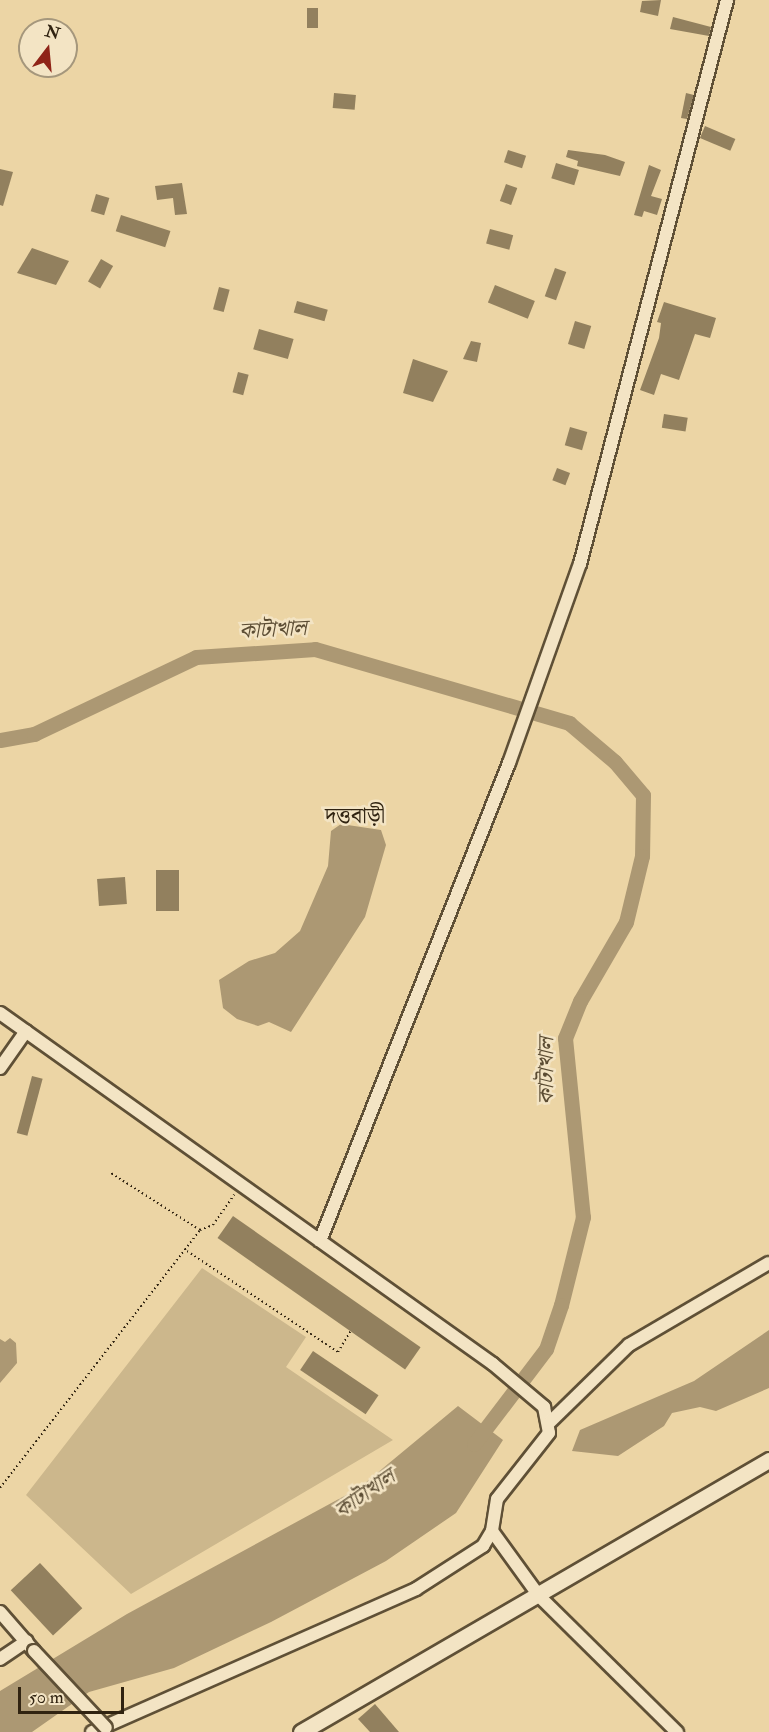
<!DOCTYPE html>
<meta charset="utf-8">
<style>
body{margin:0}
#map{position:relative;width:769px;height:1732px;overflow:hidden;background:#ecd5a5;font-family:"IM FELL Double Pica","Noto Serif Bengali",serif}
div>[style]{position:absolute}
.green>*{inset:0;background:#ccb78c}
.water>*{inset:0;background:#ac9873}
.canal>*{height:15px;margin:-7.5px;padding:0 7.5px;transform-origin:7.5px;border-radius:7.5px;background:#ac9873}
.building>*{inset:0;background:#92805e;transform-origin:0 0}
.path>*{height:2px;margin-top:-1px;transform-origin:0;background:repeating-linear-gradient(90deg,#302311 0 1.5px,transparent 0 4.5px)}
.roads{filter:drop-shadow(2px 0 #5f5036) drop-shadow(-2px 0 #5f5036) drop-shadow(0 2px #5f5036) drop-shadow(0 -2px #5f5036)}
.minor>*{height:12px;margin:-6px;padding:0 6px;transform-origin:6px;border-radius:6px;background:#f3e4c4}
.tertiary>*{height:15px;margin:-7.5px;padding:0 7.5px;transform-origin:7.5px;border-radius:7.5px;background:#f3e4c4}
.bridges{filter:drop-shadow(2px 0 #5f5036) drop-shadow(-2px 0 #5f5036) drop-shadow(0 2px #5f5036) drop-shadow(0 -2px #5f5036)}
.minor-bridge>*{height:12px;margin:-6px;padding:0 6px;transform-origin:6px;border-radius:6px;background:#f3e4c4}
span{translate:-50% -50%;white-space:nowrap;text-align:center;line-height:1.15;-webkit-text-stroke:5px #f3e4c4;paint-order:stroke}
.water-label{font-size:22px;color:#5b4c33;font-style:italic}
.neighbourhood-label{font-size:22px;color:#302311}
.north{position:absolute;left:18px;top:18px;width:60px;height:60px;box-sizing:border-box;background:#f3e4c4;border:2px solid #a5977c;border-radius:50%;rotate:16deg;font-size:16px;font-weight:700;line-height:24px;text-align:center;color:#302311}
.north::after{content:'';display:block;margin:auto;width:21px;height:27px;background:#8f2418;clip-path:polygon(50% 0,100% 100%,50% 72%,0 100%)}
.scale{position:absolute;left:18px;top:1687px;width:106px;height:27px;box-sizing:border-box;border:3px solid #302311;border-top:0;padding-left:8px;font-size:18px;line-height:21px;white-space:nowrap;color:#302311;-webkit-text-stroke:4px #f3e4c4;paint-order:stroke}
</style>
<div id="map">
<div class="green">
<div style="clip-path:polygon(202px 1268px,306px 1337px,286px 1367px,393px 1440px,131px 1594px,26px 1495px)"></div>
</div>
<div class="water">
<div style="clip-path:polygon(341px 824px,381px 830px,386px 845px,365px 917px,291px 1032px,269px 1022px,258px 1026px,237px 1019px,223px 1008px,219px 980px,249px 961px,275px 953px,300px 931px,328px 866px,331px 831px)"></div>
<div style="clip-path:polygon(769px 1330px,769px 1388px,716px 1411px,700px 1407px,672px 1413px,664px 1426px,618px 1456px,572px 1451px,580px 1430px,694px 1381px)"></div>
<div style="clip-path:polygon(10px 1338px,16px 1343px,17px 1363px,0 1383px,0 1339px,5px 1342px)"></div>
<div style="clip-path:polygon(458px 1406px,503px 1440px,456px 1513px,386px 1561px,271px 1622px,174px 1668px,89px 1692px,32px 1732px,0 1732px,0 1691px,127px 1614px,359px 1488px)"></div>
</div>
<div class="canal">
<div style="left:0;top:740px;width:35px;rotate:-10deg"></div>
<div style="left:34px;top:734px;width:179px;rotate:-25.4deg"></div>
<div style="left:196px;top:657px;width:119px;rotate:-3.8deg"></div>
<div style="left:315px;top:649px;width:265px;rotate:16.2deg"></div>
<div style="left:569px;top:723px;width:60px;rotate:40.3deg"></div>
<div style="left:615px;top:762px;width:43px;rotate:49.7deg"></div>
<div style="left:643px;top:795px;width:61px;rotate:90.9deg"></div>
<div style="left:642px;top:856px;width:68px;rotate:103.6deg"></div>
<div style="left:626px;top:922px;width:91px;rotate:120.2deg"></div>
<div style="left:580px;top:1001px;width:40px;rotate:112deg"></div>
<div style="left:565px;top:1038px;width:180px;rotate:84.3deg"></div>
<div style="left:583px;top:1217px;width:91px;rotate:104deg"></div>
<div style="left:561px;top:1305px;width:46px;rotate:108.8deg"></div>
<div style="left:546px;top:1349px;width:119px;rotate:127.2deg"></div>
</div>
<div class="building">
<div style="clip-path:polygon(661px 0,658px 16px,640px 12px,642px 1px)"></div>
<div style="left:307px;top:8px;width:11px;height:20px"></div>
<div style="clip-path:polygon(673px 17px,711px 27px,709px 36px,670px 29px)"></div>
<div style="left:334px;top:93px;width:22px;height:15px;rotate:5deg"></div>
<div style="clip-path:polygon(686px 93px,694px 95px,687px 119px,681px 118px)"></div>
<div style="left:705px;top:126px;width:33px;height:13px;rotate:23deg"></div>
<div style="left:508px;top:150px;width:19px;height:13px;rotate:18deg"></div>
<div style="clip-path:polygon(568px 150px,605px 155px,625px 162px,620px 176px,577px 166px,578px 161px,566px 157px)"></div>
<div style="left:556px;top:163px;width:24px;height:16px;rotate:17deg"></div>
<div style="clip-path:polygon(649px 165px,661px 170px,651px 196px,662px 199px,657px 215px,644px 211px,642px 217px,634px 215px)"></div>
<div style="clip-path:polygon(0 169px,13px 172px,3px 206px,0 205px)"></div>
<div style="clip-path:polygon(182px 183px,187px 214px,175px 215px,173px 198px,157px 200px,155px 186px)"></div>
<div style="left:506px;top:184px;width:12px;height:18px;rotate:20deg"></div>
<div style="left:96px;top:194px;width:14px;height:18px;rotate:17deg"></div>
<div style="left:121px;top:215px;width:52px;height:17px;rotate:18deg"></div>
<div style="left:490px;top:229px;width:24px;height:15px;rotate:15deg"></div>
<div style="clip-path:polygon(32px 248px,69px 261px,56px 285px,17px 273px)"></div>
<div style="left:101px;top:259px;width:14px;height:26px;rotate:30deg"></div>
<div style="left:555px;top:268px;width:12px;height:30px;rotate:20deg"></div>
<div style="left:495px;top:285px;width:43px;height:19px;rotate:22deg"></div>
<div style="left:219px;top:287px;width:11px;height:23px;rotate:15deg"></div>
<div style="left:297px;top:301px;width:32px;height:12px;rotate:16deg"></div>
<div style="clip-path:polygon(664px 302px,716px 318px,710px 338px,695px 334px,679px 380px,661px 374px,654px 395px,640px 390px,659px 338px,661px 323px,657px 322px)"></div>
<div style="left:575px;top:321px;width:17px;height:24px;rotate:17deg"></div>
<div style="left:259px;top:329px;width:36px;height:21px;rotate:16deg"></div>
<div style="clip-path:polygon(471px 341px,481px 343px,477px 362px,463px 359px)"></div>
<div style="clip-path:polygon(413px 359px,448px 371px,433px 402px,403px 393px)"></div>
<div style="left:238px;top:372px;width:11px;height:21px;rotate:15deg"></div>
<div style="left:664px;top:414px;width:24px;height:14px;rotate:9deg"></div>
<div style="left:570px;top:427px;width:18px;height:19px;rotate:16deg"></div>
<div style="left:557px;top:468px;width:14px;height:13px;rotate:21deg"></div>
<div style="left:156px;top:870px;width:23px;height:41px"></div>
<div style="left:125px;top:877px;width:27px;height:28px;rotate:86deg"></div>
<div style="left:32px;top:1076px;width:11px;height:59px;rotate:15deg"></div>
<div style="left:233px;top:1216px;width:229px;height:27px;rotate:35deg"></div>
<div style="left:313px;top:1351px;width:79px;height:23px;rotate:34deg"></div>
<div style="left:40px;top:1563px;width:62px;height:40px;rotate:47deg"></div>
<div style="clip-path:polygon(375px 1704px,399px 1732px,370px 1732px,358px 1719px)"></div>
</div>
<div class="path">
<div style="left:200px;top:1230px;width:14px;rotate:-21deg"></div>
<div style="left:213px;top:1225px;width:37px;rotate:-55deg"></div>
<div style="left:187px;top:1251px;width:182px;rotate:33.8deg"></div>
<div style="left:338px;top:1352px;width:26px;rotate:-59deg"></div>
<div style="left:0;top:1488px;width:326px;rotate:-52.2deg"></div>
<div style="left:200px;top:1230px;width:106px;rotate:-147.4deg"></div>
</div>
<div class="roads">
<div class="minor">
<div style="left:0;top:1013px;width:605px;rotate:35.45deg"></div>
<div style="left:493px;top:1364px;width:67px;rotate:40.1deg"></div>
<div style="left:544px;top:1407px;width:26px;rotate:79deg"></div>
<div style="left:549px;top:1433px;width:84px;rotate:128.2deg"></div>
<div style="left:497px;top:1499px;width:32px;rotate:99deg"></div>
<div style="left:492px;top:1531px;width:80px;rotate:54.1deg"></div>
<div style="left:539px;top:1596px;width:194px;rotate:44.6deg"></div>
<div style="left:0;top:1068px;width:45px;rotate:-54.9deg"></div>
<div style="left:320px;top:1241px;width:514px;rotate:-68.43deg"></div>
<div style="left:509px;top:763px;width:211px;rotate:-70.4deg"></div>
<div style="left:580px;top:564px;width:583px;rotate:-75.39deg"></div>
<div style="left:550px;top:1422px;width:110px;rotate:-44.3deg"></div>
<div style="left:629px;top:1345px;width:162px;rotate:-30.4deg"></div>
<div style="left:0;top:1612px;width:52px;rotate:48.9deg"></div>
<div style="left:0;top:1659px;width:32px;rotate:-34deg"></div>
<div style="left:92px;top:1732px;width:354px;rotate:-23.8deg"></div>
<div style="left:416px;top:1589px;width:80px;rotate:-32.7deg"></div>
<div style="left:483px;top:1546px;width:17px;rotate:-59deg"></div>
</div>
<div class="tertiary">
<div style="left:301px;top:1732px;width:541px;rotate:-30.17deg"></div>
</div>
</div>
<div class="bridges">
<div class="minor-bridge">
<div style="left:34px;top:1651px;width:105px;rotate:46.9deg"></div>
</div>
</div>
<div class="water-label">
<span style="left:273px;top:630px;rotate:-3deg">কাটাখাল</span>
<span style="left:547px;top:1071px;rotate:-90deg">কাটাখাল</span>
<span style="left:365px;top:1494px;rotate:-35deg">কাটাখাল</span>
</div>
<div class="neighbourhood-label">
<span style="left:355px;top:817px">দত্তবাড়ী</span>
</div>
<div class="north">N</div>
<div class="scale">50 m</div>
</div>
